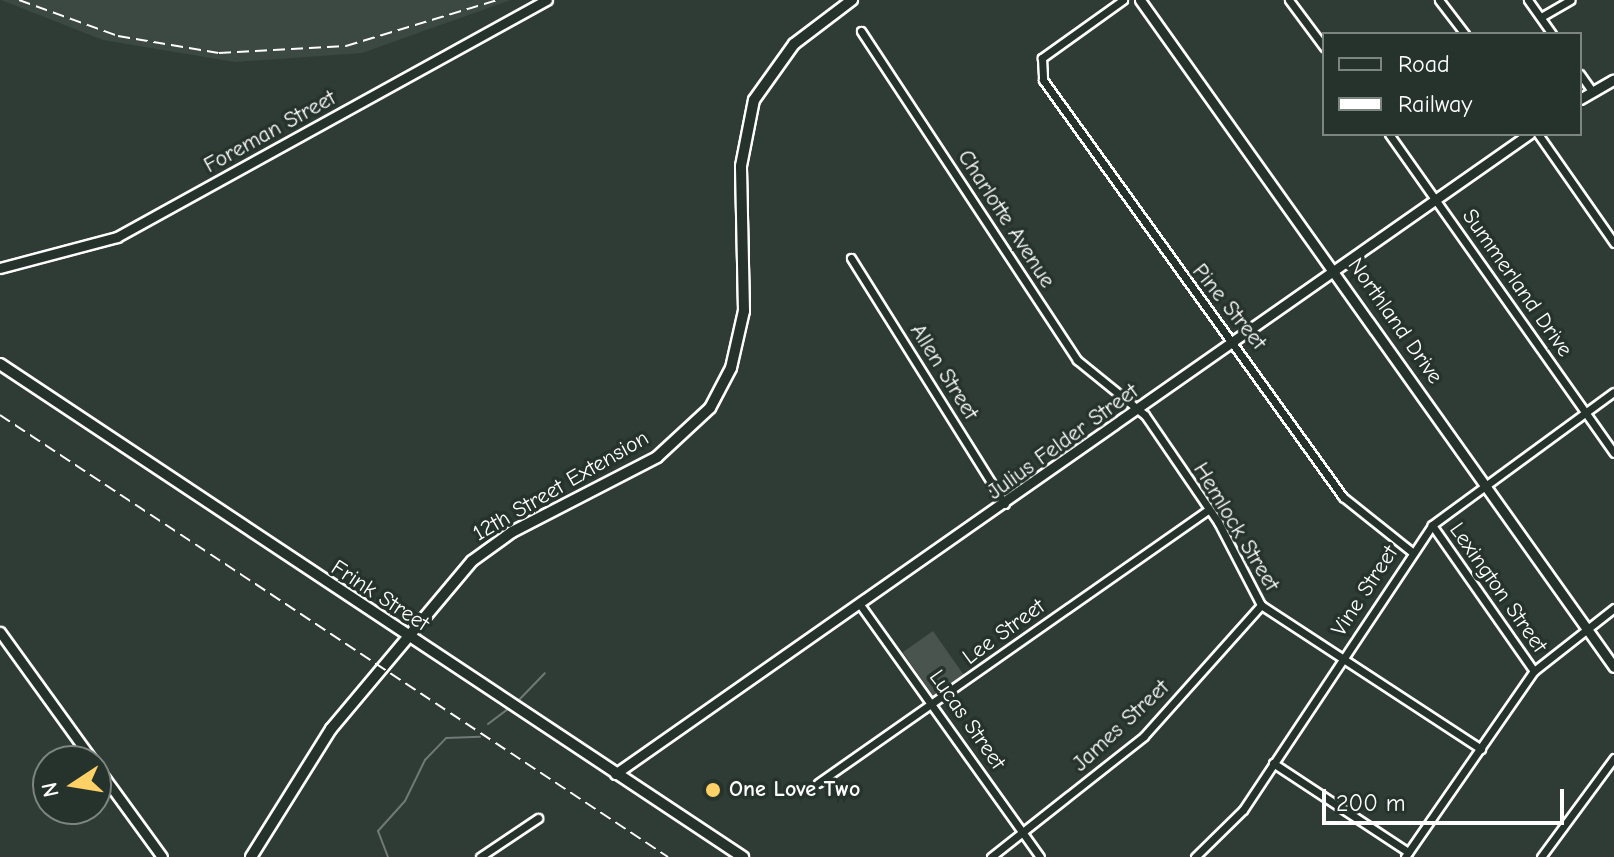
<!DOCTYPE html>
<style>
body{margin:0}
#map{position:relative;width:1614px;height:857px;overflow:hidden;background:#2f3b35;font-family:"Comic Neue",sans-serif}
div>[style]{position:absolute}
.built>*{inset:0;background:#3c4842}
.green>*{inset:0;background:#4a544f;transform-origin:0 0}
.stream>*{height:2px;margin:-1px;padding:0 1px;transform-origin:1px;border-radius:1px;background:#707975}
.roads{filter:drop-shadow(2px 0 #fff) drop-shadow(-2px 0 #fff) drop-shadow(0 2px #fff) drop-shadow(0 -2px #fff)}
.minor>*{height:7px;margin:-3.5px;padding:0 3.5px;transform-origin:3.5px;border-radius:3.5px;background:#26332d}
.tertiary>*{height:9px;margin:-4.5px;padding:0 4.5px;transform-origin:4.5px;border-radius:4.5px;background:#26332d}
.secondary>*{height:10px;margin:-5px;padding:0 5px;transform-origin:5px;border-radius:5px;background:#26332d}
.rail>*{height:2px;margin-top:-1px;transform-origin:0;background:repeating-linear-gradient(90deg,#fff 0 12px,transparent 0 18px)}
.dots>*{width:22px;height:22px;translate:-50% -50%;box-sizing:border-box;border:4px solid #26332d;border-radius:50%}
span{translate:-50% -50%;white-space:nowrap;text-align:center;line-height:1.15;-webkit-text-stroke:7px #26332d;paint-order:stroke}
.street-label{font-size:22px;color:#fff}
.poi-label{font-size:22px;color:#fff;font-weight:700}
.left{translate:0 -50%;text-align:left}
.legend{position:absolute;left:1322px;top:32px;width:260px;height:104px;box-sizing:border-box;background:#26332d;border:2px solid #7d8581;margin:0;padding:10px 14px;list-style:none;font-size:24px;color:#fff}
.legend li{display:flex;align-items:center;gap:16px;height:40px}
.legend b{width:40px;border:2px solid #7d8581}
.north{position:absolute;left:32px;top:745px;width:80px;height:80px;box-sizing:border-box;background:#26332d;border:2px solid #7d8581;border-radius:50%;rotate:258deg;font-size:22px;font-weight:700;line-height:32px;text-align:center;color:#fff}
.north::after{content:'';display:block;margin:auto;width:28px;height:36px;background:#ffd166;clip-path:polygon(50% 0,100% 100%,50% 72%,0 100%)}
.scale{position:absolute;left:1322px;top:789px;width:242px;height:36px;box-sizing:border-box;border:4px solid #fff;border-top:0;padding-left:10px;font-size:24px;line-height:28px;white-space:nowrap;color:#fff;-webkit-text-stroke:6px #26332d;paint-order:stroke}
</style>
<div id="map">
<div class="built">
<div style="clip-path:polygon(1px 0,511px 0,362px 53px,235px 62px,103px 40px)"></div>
</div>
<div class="green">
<div style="left:933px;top:631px;width:57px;height:37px;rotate:55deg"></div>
</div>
<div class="stream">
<div style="left:517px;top:702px;width:40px;rotate:-46deg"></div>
<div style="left:488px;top:724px;width:26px;rotate:-37deg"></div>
<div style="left:388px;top:857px;width:28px;rotate:-111deg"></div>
<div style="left:378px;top:831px;width:40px;rotate:-48deg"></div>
<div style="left:405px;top:801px;width:46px;rotate:-64deg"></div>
<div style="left:425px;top:760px;width:30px;rotate:-46deg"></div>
<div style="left:446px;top:738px;width:34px;rotate:-2deg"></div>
</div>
<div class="roads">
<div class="minor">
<div style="left:1123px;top:0;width:100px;rotate:144.4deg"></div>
<div style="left:1042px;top:58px;width:22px;rotate:87deg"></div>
<div style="left:1043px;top:80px;width:514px;rotate:54.27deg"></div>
<div style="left:1343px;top:497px;width:88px;rotate:38.6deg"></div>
<div style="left:1289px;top:0;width:59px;rotate:53.3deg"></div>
<div style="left:1439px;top:0;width:43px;rotate:52.6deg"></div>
<div style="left:1528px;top:0;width:42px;rotate:54.8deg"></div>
<div style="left:1541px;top:17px;width:34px;rotate:-30deg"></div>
<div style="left:861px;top:31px;width:394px;rotate:56.7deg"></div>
<div style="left:1077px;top:360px;width:87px;rotate:39deg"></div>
<div style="left:1145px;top:415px;width:130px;rotate:55.7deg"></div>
<div style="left:1218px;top:522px;width:93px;rotate:62.6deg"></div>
<div style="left:1261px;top:605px;width:263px;rotate:33.2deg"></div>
<div style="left:1580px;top:74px;width:21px;rotate:55deg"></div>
<div style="left:1389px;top:134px;width:390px;rotate:54.8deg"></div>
<div style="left:1538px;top:134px;width:133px;rotate:55.1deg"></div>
<div style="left:851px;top:258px;width:290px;rotate:58deg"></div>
<div style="left:1432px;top:525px;width:178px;rotate:55.1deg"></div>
<div style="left:861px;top:606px;width:308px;rotate:54.5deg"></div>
<div style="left:1273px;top:763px;width:162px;rotate:33.4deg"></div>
<div style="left:818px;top:783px;width:477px;rotate:-35deg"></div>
<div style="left:480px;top:857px;width:70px;rotate:-33.9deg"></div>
<div style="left:991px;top:857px;width:195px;rotate:-38.3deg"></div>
<div style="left:1144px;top:736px;width:176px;rotate:-48.2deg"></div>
<div style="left:1195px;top:857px;width:67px;rotate:-44.4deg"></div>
<div style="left:1243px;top:810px;width:342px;rotate:-56.4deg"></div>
<div style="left:1432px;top:525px;width:225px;rotate:-36.2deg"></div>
<div style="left:1405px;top:857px;width:226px;rotate:-55.3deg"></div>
<div style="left:1534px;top:671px;width:102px;rotate:-38.2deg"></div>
<div style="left:1541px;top:857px;width:123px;rotate:-53.6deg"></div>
</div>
<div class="tertiary">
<div style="left:1140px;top:0;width:818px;rotate:54.6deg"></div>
<div style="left:1580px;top:99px;width:39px;rotate:-30deg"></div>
<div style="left:0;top:268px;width:121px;rotate:-14.8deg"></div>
<div style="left:117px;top:237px;width:491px;rotate:-28.9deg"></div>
<div style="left:0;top:632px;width:159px;rotate:54.2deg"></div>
<div style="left:96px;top:766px;width:112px;rotate:54deg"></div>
<div style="left:615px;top:774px;width:1116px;rotate:-35deg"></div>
</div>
<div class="secondary">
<div style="left:0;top:364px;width:892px;rotate:33.57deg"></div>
<div style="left:251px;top:857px;width:151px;rotate:-58deg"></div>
<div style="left:331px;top:729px;width:219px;rotate:-50deg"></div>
<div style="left:472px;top:561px;width:49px;rotate:-35.9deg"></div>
<div style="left:512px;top:532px;width:163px;rotate:-27.3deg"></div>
<div style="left:657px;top:457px;width:72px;rotate:-42.8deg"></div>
<div style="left:710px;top:408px;width:45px;rotate:-62.3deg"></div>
<div style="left:731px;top:368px;width:58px;rotate:-77.2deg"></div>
<div style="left:744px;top:311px;width:145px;rotate:-91.2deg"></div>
<div style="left:741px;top:166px;width:67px;rotate:-78.9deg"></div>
<div style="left:754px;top:100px;width:69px;rotate:-54.5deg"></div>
<div style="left:794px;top:44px;width:73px;rotate:-37.2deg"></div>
</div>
</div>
<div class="rail">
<div style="left:19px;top:0;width:105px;rotate:20deg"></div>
<div style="left:118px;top:36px;width:102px;rotate:9.6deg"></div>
<div style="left:219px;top:53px;width:127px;rotate:-3.2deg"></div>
<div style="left:346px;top:46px;width:158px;rotate:-16.9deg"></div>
<div style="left:0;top:415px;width:801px;rotate:33.49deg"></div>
</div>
<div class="dots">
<div style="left:713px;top:790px;background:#ffd166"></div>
</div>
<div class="street-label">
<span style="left:270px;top:132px;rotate:-29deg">Foreman Street</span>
<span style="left:1006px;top:219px;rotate:57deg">Charlotte Avenue</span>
<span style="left:1517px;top:283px;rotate:55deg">Summerland Drive</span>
<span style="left:1229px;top:307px;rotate:51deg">Pine Street</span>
<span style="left:1395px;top:321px;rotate:55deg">Northland Drive</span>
<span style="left:944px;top:372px;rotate:58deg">Allen Street</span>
<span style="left:1063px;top:442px;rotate:-36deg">Julius Felder Street</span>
<span style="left:561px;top:486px;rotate:-30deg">12th Street Extension</span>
<span style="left:1236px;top:527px;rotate:59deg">Hemlock Street</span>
<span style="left:1498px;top:588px;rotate:55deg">Lexington Street</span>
<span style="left:1365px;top:591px;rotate:-57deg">Vine Street</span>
<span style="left:380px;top:596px;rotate:33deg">Frink Street</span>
<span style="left:1004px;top:632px;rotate:-36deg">Lee Street</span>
<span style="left:967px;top:720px;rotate:55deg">Lucas Street</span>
<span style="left:1121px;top:726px;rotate:-43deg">James Street</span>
</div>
<div class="poi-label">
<span class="left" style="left:729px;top:790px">One Love Two</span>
</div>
<ul class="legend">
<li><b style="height:10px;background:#26332d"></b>Road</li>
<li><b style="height:10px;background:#fff"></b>Railway</li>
</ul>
<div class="north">N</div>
<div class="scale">200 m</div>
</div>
